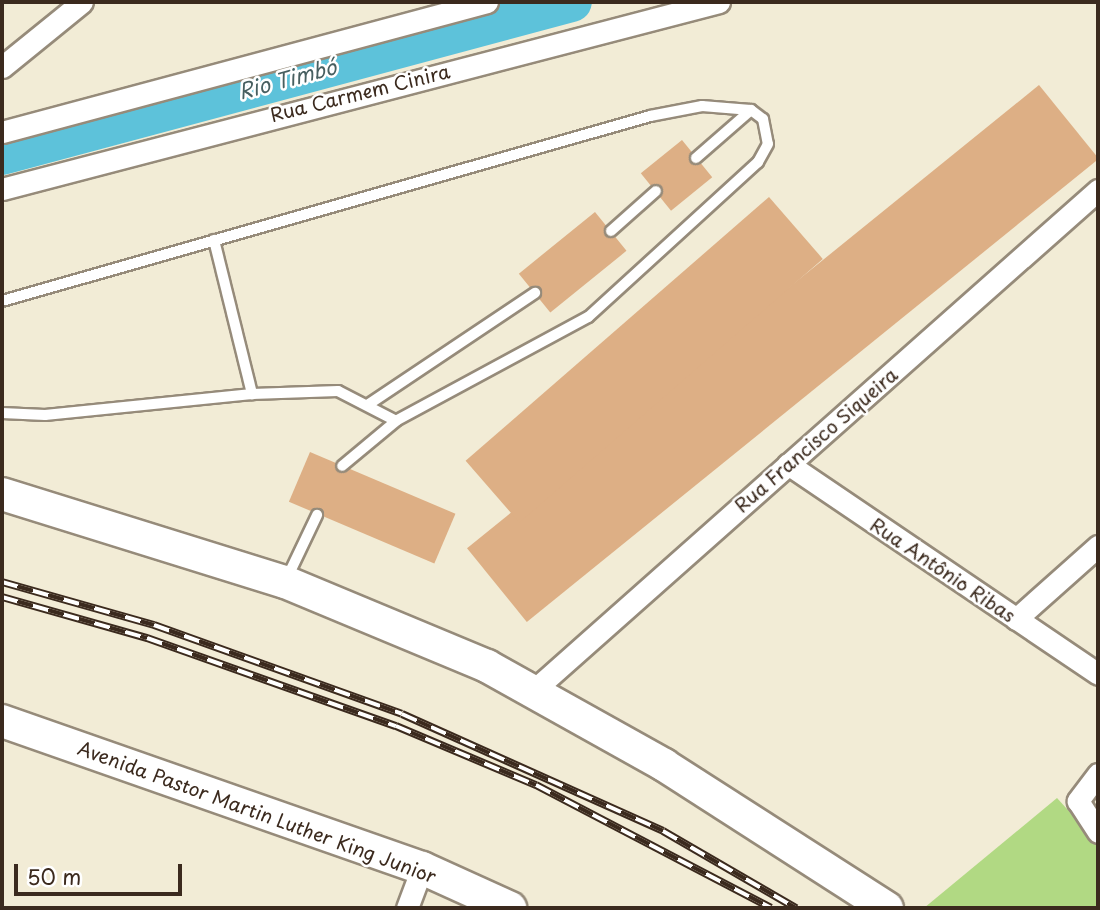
<!DOCTYPE html>
<meta charset="utf-8">
<style>
body{margin:0}
#map{position:relative;width:1100px;height:910px;overflow:hidden;background:#f2ecd6;font-family:"Playpen Sans",sans-serif}
div>[style]{position:absolute}
.green>*{inset:0;background:#b1d983}
.river>*{height:40px;margin:-20px;padding:0 20px;transform-origin:20px;border-radius:20px;background:#5dc2da}
.building>*{inset:0;background:#ddaf85;transform-origin:0 0}
.roads{filter:drop-shadow(2px 0 #968b7a) drop-shadow(-2px 0 #968b7a) drop-shadow(0 2px #968b7a) drop-shadow(0 -2px #968b7a)}
.lane>*{height:10px;margin:-5px;padding:0 5px;transform-origin:5px;border-radius:5px;background:#fff}
.street>*{height:21px;margin:-10.5px;padding:0 10.5px;transform-origin:10.5px;border-radius:10.5px;background:#fff}
.primary>*{height:32px;margin:-16px;padding:0 16px;transform-origin:16px;border-radius:16px;background:#fff}
.rail>*{height:8px;margin-top:-4px;transform-origin:0;background:repeating-linear-gradient(90deg,#fff 0 16px,#3b2a1e 0 32px);box-sizing:border-box;border-block:2px solid #3b2a1e}
span{translate:-50% -50%;white-space:nowrap;text-align:center;line-height:1.15;-webkit-text-stroke:5px #fff;paint-order:stroke}
.street-label{font-size:19px;color:#3b2a1e}
.water-label{font-size:21px;color:#475f60;font-style:italic}
.frame{position:absolute;inset:0;border:4px solid #3b2a1e;pointer-events:none}
.scale{position:absolute;left:14px;top:864px;width:168px;height:32px;box-sizing:border-box;border:4px solid #3b2a1e;border-top:0;padding-left:9px;font-size:21px;line-height:24px;white-space:nowrap;color:#3b2a1e;-webkit-text-stroke:5px #fff;paint-order:stroke}
</style>
<div id="map">
<div class="green">
<div style="clip-path:polygon(1057px 798px,1098px 843px,1098px 908px,924px 908px)"></div>
</div>
<div class="river">
<div style="left:2px;top:155px;width:590px;rotate:-15.03deg"></div>
</div>
<div class="building">
<div style="left:1039px;top:85px;width:95px;height:736px;rotate:51deg"></div>
<div style="left:682px;top:140px;width:48px;height:53px;rotate:51deg"></div>
<div style="left:769px;top:197px;width:82px;height:402px;rotate:49deg"></div>
<div style="left:595px;top:212px;width:50px;height:98px;rotate:51deg"></div>
<div style="left:310px;top:452px;width:158px;height:54px;rotate:23deg"></div>
</div>
<div class="roads">
<div class="lane">
<div style="left:696px;top:158px;width:73px;rotate:-41.1deg"></div>
<div style="left:611px;top:231px;width:60px;rotate:-41.6deg"></div>
<div style="left:214px;top:240px;width:159px;rotate:76.1deg"></div>
<div style="left:252px;top:394px;width:86px;rotate:-2deg"></div>
<div style="left:338px;top:391px;width:65px;rotate:27.3deg"></div>
<div style="left:2px;top:301px;width:674px;rotate:-15.93deg"></div>
<div style="left:650px;top:116px;width:53px;rotate:-10.9deg"></div>
<div style="left:702px;top:106px;width:49px;rotate:4.7deg"></div>
<div style="left:751px;top:110px;width:15px;rotate:37deg"></div>
<div style="left:763px;top:119px;width:25px;rotate:79deg"></div>
<div style="left:768px;top:144px;width:21px;rotate:119deg"></div>
<div style="left:758px;top:162px;width:230px;rotate:137.6deg"></div>
<div style="left:588px;top:317px;width:218px;rotate:151.6deg"></div>
<div style="left:396px;top:421px;width:70px;rotate:140.2deg"></div>
<div style="left:369px;top:404px;width:200px;rotate:-33.8deg"></div>
<div style="left:2px;top:413px;width:43px;rotate:2.7deg"></div>
<div style="left:45px;top:415px;width:208px;rotate:-5.8deg"></div>
<div style="left:287px;top:578px;width:70px;rotate:-64.5deg"></div>
</div>
<div class="street">
<div style="left:2px;top:67px;width:103px;rotate:-39.1deg"></div>
<div style="left:2px;top:132px;width:502px;rotate:-15deg"></div>
<div style="left:2px;top:189px;width:741px;rotate:-14.62deg"></div>
<div style="left:788px;top:464px;width:374px;rotate:34.1deg"></div>
<div style="left:1016px;top:619px;width:110px;rotate:-41.7deg"></div>
<div style="left:534px;top:690px;width:754px;rotate:-41.56deg"></div>
<div style="left:1098px;top:774px;width:34px;rotate:127deg"></div>
<div style="left:1078px;top:801px;width:37px;rotate:57deg"></div>
<div style="left:407px;top:908px;width:43px;rotate:-69.4deg"></div>
</div>
<div class="primary">
<div style="left:2px;top:494px;width:296px;rotate:17.3deg"></div>
<div style="left:285px;top:582px;width:219px;rotate:22.6deg"></div>
<div style="left:487px;top:666px;width:203px;rotate:29.2deg"></div>
<div style="left:664px;top:765px;width:265px;rotate:32.7deg"></div>
<div style="left:2px;top:721px;width:445px;rotate:19.3deg"></div>
<div style="left:422px;top:868px;width:97px;rotate:24.4deg"></div>
</div>
</div>
<div class="rail">
<div style="left:2px;top:582px;width:158px;rotate:15.8deg"></div>
<div style="left:154px;top:625px;width:263px;rotate:19.7deg"></div>
<div style="left:402px;top:714px;width:286px;rotate:24.1deg"></div>
<div style="left:663px;top:831px;width:154px;rotate:30.1deg"></div>
<div style="left:2px;top:597px;width:151px;rotate:15.8deg"></div>
<div style="left:147px;top:638px;width:264px;rotate:19.5deg"></div>
<div style="left:396px;top:726px;width:152px;rotate:22.9deg"></div>
<div style="left:536px;top:785px;width:265px;rotate:27.6deg"></div>
</div>
<div class="street-label">
<span style="left:360px;top:93px;rotate:-14deg">Rua Carmem Cinira</span>
<span style="left:816px;top:440px;rotate:-41deg">Rua Francisco Siqueira</span>
<span style="left:943px;top:570px;rotate:34deg">Rua Antônio Ribas</span>
<span style="left:257px;top:812px;rotate:20deg">Avenida Pastor Martin Luther King Junior</span>
</div>
<div class="water-label">
<span style="left:287px;top:78px;rotate:-15deg">Rio Timbó</span>
</div>
<div class="frame"></div>
<div class="scale">50 m</div>
</div>
